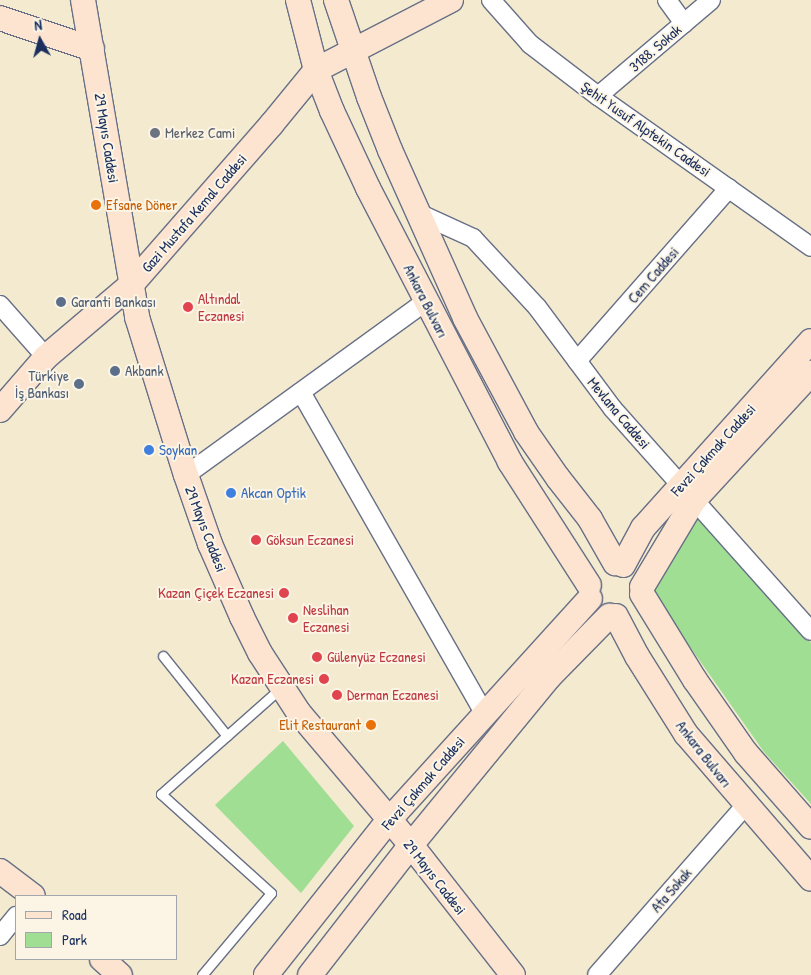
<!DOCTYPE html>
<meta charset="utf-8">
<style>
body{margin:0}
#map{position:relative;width:811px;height:975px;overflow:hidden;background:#f3eacf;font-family:"Patrick Hand",sans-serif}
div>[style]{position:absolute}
.green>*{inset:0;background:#9fde93}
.roads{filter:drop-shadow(1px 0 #677086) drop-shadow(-1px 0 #677086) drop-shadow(0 1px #677086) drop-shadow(0 -1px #677086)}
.lane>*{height:9px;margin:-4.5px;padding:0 4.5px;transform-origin:4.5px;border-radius:4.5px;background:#fff}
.street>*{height:18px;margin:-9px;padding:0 9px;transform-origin:9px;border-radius:9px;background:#fff}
.secondary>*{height:24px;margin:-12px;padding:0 12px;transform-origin:12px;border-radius:12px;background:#fde4d0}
.dots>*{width:14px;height:14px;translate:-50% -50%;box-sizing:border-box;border:2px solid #fcf5e5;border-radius:50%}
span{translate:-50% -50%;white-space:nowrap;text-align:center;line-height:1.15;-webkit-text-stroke:4px #fcf5e5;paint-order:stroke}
.street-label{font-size:15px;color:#1b2f5e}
.worship-label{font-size:15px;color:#5b616d}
.left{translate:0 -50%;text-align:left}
.food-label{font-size:15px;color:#c56008}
.right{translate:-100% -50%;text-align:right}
.health-label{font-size:15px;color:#be3a42}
.service-label{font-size:15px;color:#4e5e75}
.shop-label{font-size:15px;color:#366cbe}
.legend{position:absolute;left:15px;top:895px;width:162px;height:65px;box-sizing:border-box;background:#fcf5e5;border:1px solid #a2a6af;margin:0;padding:6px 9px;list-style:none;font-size:15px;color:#1b2f5e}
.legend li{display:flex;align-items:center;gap:10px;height:25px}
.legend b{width:25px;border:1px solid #a2a6af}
.north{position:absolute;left:15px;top:15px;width:50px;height:50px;-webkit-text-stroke:4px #fcf5e5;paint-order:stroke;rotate:353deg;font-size:14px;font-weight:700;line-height:20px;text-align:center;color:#1b2f5e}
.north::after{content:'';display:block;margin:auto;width:18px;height:22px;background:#1b2f5e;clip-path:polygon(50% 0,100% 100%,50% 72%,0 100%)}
</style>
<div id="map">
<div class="green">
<div style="clip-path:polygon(695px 513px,811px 643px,811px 804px,764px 752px,650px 590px)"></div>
<div style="clip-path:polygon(283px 741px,354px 826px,301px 893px,215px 805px)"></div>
</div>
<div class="roads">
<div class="lane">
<div style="left:163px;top:656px;width:102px;rotate:51.3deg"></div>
<div style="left:202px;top:975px;width:107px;rotate:-49.9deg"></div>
<div style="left:271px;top:893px;width:148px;rotate:-138deg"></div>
<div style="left:161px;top:794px;width:160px;rotate:-41.5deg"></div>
</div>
<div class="street">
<div style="left:491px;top:0;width:59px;rotate:48.4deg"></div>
<div style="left:530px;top:44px;width:86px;rotate:37.4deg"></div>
<div style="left:598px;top:96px;width:261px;rotate:35.3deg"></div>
<div style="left:667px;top:0;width:29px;rotate:54deg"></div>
<div style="left:598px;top:96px;width:148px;rotate:-40.3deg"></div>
<div style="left:416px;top:212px;width:63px;rotate:24.5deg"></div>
<div style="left:473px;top:238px;width:94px;rotate:47.2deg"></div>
<div style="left:537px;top:307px;width:127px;rotate:53.3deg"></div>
<div style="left:613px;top:409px;width:297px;rotate:48.3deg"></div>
<div style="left:0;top:305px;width:69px;rotate:48.5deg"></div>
<div style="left:577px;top:361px;width:230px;rotate:-48.7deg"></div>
<div style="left:301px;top:392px;width:369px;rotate:60.3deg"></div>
<div style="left:186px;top:475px;width:296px;rotate:-35.9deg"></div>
<div style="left:0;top:936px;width:26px;rotate:-51deg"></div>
<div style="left:597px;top:975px;width:226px;rotate:-48.8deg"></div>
</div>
<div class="secondary">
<div style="left:83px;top:0;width:322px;rotate:80.3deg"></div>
<div style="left:137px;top:317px;width:165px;rotate:72.8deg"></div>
<div style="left:186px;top:475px;width:73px;rotate:70.8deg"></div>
<div style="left:210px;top:544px;width:80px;rotate:66.3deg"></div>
<div style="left:242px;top:617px;width:40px;rotate:63.4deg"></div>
<div style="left:260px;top:653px;width:72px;rotate:57deg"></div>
<div style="left:299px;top:713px;width:173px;rotate:49.7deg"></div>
<div style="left:411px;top:845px;width:165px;rotate:51.9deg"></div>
<div style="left:298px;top:0;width:72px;rotate:75.6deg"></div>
<div style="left:316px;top:70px;width:44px;rotate:68.7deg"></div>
<div style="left:332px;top:111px;width:85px;rotate:64.9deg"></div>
<div style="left:368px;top:188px;width:309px;rotate:62.6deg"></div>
<div style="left:510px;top:462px;width:146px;rotate:57.3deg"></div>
<div style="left:336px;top:0;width:102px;rotate:71.2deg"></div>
<div style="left:369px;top:97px;width:57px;rotate:68.4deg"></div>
<div style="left:390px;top:150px;width:184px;rotate:65.9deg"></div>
<div style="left:465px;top:318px;width:129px;rotate:61.8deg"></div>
<div style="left:526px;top:432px;width:56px;rotate:55.2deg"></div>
<div style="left:558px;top:478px;width:52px;rotate:52deg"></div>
<div style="left:590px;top:519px;width:51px;rotate:60.4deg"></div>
<div style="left:0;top:18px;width:97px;rotate:18.6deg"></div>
<div style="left:0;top:410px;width:70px;rotate:-49deg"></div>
<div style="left:46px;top:357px;width:111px;rotate:-40.3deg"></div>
<div style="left:131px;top:285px;width:213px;rotate:-48.8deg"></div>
<div style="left:271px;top:125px;width:71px;rotate:-50.7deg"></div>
<div style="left:316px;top:70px;width:152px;rotate:-27.4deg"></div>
<div style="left:623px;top:565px;width:42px;rotate:-61.6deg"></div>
<div style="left:643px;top:528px;width:251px;rotate:-48.1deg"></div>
<div style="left:642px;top:587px;width:101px;rotate:-59.1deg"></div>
<div style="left:694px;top:500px;width:173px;rotate:-47.3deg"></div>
<div style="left:642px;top:594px;width:101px;rotate:58.4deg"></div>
<div style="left:695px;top:680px;width:89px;rotate:55.1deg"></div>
<div style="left:746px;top:753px;width:98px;rotate:48.7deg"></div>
<div style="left:616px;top:616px;width:45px;rotate:62.3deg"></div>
<div style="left:637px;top:656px;width:92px;rotate:57.9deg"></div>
<div style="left:686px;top:734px;width:191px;rotate:49.2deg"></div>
<div style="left:0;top:871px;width:41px;rotate:37.1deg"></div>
<div style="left:102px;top:959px;width:24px;rotate:42deg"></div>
<div style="left:266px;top:975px;width:198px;rotate:-51.6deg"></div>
<div style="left:389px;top:820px;width:299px;rotate:-47.8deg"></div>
<div style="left:310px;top:975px;width:165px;rotate:-52.2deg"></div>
<div style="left:411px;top:845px;width:217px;rotate:-50.6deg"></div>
<div style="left:549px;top:677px;width:86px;rotate:-45.5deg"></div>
</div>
</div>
<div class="dots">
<div style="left:155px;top:133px;background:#6b7280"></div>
<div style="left:96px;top:205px;background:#e8710a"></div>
<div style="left:61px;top:302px;background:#5c6f8a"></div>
<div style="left:188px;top:307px;background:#e0444e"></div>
<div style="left:115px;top:371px;background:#5c6f8a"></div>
<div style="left:79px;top:384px;background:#5c6f8a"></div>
<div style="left:149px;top:450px;background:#3f7fe0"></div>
<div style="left:231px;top:493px;background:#3f7fe0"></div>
<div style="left:256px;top:540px;background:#e0444e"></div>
<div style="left:284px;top:593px;background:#e0444e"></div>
<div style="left:293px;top:618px;background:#e0444e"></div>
<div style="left:317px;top:657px;background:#e0444e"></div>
<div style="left:324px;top:679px;background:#e0444e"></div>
<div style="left:337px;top:695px;background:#e0444e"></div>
<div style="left:371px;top:725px;background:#e8710a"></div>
</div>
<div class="street-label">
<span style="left:655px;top:48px;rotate:-41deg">3188. Sokak</span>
<span style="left:646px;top:129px;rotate:35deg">Şehit Yusuf Alptekin Caddesi</span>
<span style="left:107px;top:138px;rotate:81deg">29 Mayıs Caddesi</span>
<span style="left:194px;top:213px;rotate:-49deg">Gazi Mustafa Kemal Caddesi</span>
<span style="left:653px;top:275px;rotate:-49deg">Cem Caddesi</span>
<span style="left:426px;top:301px;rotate:63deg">Ankara Bulvarı</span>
<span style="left:619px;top:413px;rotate:50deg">Mevlana Caddesi</span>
<span style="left:713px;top:450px;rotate:-48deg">Fevzi Çakmak Caddesi</span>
<span style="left:206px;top:529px;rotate:69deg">29 Mayıs Caddesi</span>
<span style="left:704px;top:754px;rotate:52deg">Ankara Bulvarı</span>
<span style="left:423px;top:783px;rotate:-49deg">Fevzi Çakmak Caddesi</span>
<span style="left:435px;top:877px;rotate:52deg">29 Mayıs Caddesi</span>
<span style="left:671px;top:890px;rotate:-49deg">Ata Sokak</span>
</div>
<div class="worship-label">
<span class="left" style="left:165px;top:133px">Merkez Cami</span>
</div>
<div class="food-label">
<span class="left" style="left:106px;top:205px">Efsane Döner</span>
<span class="right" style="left:361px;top:725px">Elit Restaurant</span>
</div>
<div class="health-label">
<span class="left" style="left:198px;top:307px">Altındal<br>Eczanesi</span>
<span class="left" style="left:266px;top:540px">Göksun Eczanesi</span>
<span class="right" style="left:274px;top:593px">Kazan Çiçek Eczanesi</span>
<span class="left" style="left:303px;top:618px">Neslihan<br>Eczanesi</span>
<span class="left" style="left:327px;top:657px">Gülenyüz Eczanesi</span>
<span class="right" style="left:314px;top:679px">Kazan Eczanesi</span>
<span class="left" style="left:347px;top:695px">Derman Eczanesi</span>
</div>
<div class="service-label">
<span class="left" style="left:71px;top:302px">Garanti Bankası</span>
<span class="left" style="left:125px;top:371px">Akbank</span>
<span class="right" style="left:69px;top:384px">Türkiye<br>İş Bankası</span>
</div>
<div class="shop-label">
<span class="left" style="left:159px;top:450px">Soykan</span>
<span class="left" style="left:241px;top:493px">Akcan Optik</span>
</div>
<ul class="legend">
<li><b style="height:6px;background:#fde4d0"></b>Road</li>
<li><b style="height:14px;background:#9fde93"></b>Park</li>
</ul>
<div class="north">N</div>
</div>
